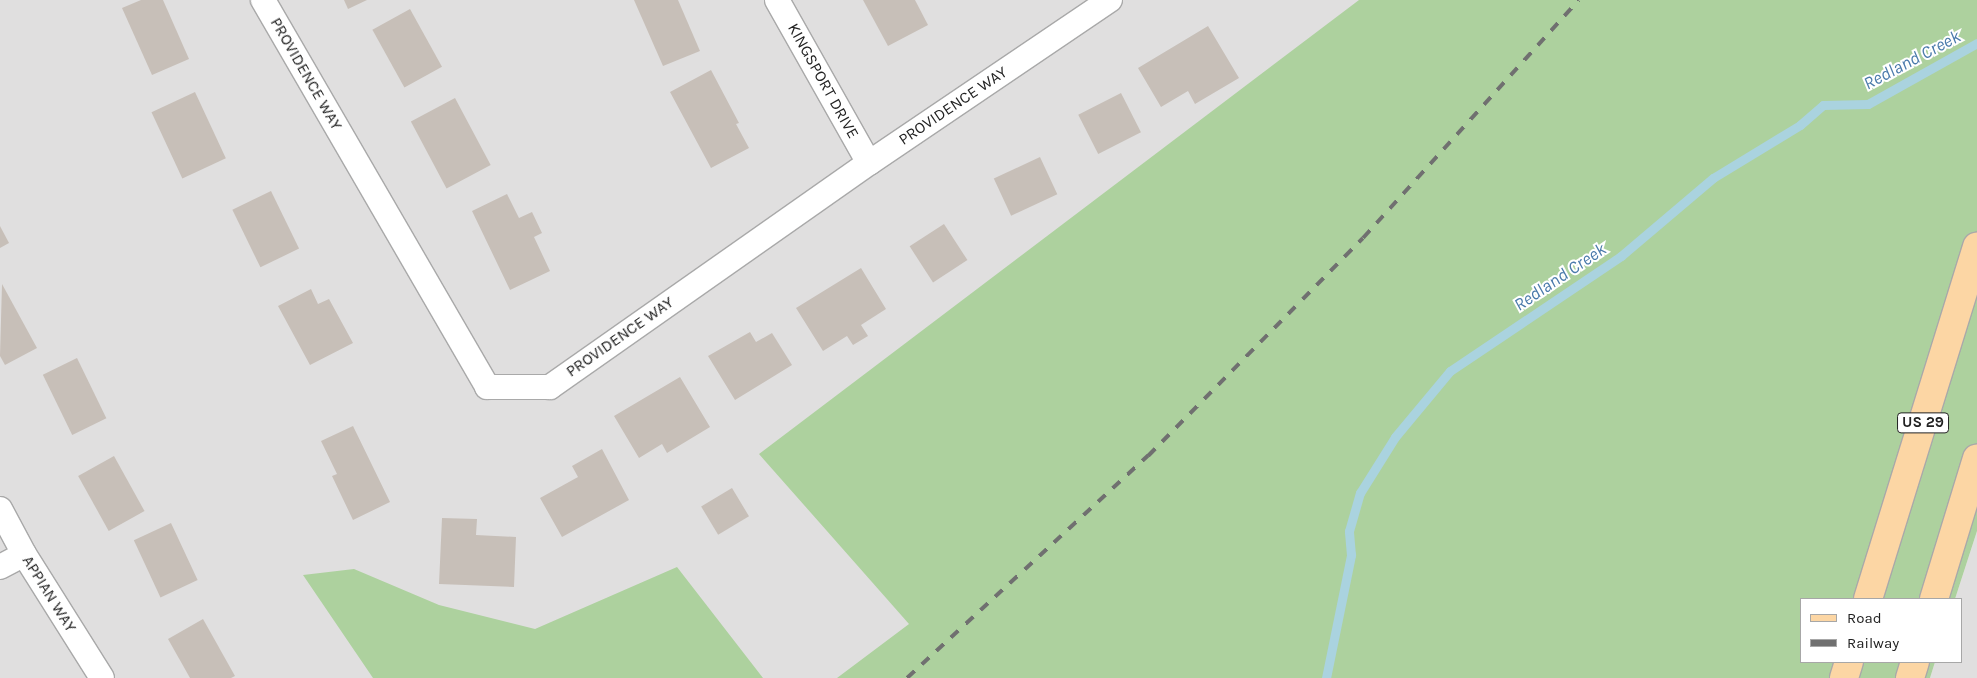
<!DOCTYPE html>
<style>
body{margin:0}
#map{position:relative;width:1977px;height:678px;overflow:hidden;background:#f2efe9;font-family:Karla,sans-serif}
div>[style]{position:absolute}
.residential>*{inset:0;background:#e0dfdf}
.forest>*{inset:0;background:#add19e}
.stream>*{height:9px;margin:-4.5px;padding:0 4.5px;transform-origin:4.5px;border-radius:4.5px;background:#aad3df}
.building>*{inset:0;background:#c7bfb8;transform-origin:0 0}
.roads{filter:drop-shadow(1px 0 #a9a9a9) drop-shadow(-1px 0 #a9a9a9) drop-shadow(0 1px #a9a9a9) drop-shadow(0 -1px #a9a9a9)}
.street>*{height:24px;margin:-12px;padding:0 12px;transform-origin:12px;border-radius:12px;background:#fff}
.primary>*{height:28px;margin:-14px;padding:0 14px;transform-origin:14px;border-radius:14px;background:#fcd6a4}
.rail>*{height:4px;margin-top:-2px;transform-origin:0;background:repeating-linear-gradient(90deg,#707070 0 10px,transparent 0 20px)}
span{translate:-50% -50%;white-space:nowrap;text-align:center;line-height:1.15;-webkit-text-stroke:4px #fff;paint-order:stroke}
.shield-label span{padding:1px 4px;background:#fff;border:1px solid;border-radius:4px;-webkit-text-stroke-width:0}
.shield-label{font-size:15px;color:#222;font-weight:700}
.street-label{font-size:16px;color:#222}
.water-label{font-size:18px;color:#4a7aab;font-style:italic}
.legend{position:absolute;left:1800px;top:598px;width:162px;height:65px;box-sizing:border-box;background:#fff;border:1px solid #a7a7a7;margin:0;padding:6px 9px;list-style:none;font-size:15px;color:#222}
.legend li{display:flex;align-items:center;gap:10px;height:25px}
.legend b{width:25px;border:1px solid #a7a7a7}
</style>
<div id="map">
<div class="residential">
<div style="clip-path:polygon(0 0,1600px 0,938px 678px,0 678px)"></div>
<div style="clip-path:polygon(1977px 531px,1977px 678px,1930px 678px,1935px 662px,1961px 662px,1961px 599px,1955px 599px)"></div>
</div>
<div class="forest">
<div style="clip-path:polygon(1359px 0,1977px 0,1977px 531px,1955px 599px,1801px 599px,1801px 662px,1935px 662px,1930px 678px,837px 678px,909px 624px,759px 454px)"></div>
<div style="clip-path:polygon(677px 567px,763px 678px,373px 678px,303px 575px,354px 569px,439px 605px,535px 629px)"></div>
</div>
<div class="stream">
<div style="left:1326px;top:678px;width:126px;rotate:-78.5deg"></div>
<div style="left:1351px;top:555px;width:24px;rotate:-95deg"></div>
<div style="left:1349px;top:531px;width:40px;rotate:-74deg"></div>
<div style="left:1360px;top:493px;width:66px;rotate:-58deg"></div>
<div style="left:1395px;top:437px;width:86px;rotate:-50.2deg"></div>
<div style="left:1450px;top:371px;width:206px;rotate:-33.9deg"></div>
<div style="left:1621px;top:256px;width:121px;rotate:-40.3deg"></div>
<div style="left:1713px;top:178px;width:102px;rotate:-31.3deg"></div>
<div style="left:1800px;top:125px;width:30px;rotate:-41deg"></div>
<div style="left:1823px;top:105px;width:45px;rotate:-1.3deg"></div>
<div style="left:1868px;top:104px;width:125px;rotate:-29.2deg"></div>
</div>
<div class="building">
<div style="clip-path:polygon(141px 0,163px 0,189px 59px,152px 75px,122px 8px)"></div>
<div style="clip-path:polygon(344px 0,367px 0,348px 9px)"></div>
<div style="clip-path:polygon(634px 0,678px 0,700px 51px,663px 66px)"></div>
<div style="clip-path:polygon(863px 0,915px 0,928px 25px,888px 46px)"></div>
<div style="left:410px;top:9px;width:66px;height:43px;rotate:61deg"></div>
<div style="clip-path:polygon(1208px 26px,1239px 78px,1195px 104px,1188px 91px,1161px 107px,1138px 68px)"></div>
<div style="clip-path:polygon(711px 70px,739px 123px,736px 124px,749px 148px,711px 168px,670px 92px)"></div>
<div style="left:195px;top:92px;width:73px;height:48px;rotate:65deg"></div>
<div style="left:1121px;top:93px;width:44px;height:48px;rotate:63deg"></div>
<div style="left:455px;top:98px;width:76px;height:50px;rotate:62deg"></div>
<div style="left:1040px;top:157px;width:41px;height:51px;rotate:65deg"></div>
<div style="left:271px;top:191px;width:64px;height:43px;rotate:64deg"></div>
<div style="clip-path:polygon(507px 194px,519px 218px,532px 212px,542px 233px,534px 237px,550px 271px,510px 290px,472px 211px)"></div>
<div style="left:944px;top:224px;width:43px;height:41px;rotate:57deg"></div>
<div style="clip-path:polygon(0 226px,9px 243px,0 248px)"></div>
<div style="clip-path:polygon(861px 268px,886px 309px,861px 325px,868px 336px,853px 345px,847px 336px,823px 351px,796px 308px)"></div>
<div style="clip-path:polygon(2px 284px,37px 348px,5px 365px,0 356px)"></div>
<div style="clip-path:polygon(311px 289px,318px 304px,329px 299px,353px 343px,310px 365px,278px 306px)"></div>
<div style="clip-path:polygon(750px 332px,756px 342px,772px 333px,792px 365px,735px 400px,708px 356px)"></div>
<div style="left:77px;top:358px;width:67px;height:38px;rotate:64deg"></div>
<div style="clip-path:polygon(680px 377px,710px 427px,667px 453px,662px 444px,639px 458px,614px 416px)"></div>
<div style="clip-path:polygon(353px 426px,390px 502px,353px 520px,332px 476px,337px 474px,321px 441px)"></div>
<div style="clip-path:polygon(602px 449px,629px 500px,562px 537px,540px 498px,578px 477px,572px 466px)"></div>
<div style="left:114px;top:456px;width:63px;height:41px;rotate:61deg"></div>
<div style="left:732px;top:488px;width:33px;height:36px;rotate:59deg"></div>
<div style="clip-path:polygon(442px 518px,477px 519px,476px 535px,516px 537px,514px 587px,439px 584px)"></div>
<div style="left:171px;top:523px;width:63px;height:41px;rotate:65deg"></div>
<div style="clip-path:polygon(203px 619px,235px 676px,231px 678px,190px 678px,168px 639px)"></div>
</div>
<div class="roads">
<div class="street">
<div style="left:263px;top:0;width:447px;rotate:59.9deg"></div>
<div style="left:487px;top:387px;width:63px"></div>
<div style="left:550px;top:387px;width:390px;rotate:-35.1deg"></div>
<div style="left:869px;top:163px;width:291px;rotate:-34.1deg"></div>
<div style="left:777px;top:0;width:187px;rotate:60.6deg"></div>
<div style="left:0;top:509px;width:51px;rotate:61.9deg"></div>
<div style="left:24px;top:554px;width:146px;rotate:57.8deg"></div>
<div style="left:0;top:567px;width:27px;rotate:-28deg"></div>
</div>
<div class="primary">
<div style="left:1868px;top:599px;width:369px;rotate:-72.8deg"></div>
<div style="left:1934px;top:599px;width:147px;rotate:-73deg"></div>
<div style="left:1844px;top:678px;width:17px;rotate:-73deg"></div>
<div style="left:1910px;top:678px;width:17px;rotate:-73deg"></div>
</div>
</div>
<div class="rail">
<div style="left:907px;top:678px;width:328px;rotate:-42.7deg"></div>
<div style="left:1148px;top:456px;width:306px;rotate:-45.4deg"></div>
<div style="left:1363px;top:238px;width:321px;rotate:-47.8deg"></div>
</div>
<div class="shield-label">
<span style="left:1923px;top:423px">US 29</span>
</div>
<div class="street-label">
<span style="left:306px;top:74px;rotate:60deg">PROVIDENCE WAY</span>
<span style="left:823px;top:81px;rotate:61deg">KINGSPORT DRIVE</span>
<span style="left:953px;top:106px;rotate:-34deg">PROVIDENCE WAY</span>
<span style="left:620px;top:337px;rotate:-35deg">PROVIDENCE WAY</span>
<span style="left:49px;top:594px;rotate:58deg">APPIAN WAY</span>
</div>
<div class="water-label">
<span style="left:1912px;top:60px;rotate:-28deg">Redland Creek</span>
<span style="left:1560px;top:277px;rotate:-34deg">Redland Creek</span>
</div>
<ul class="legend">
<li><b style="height:6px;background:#fcd6a4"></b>Road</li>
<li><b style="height:6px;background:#707070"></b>Railway</li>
</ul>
</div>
